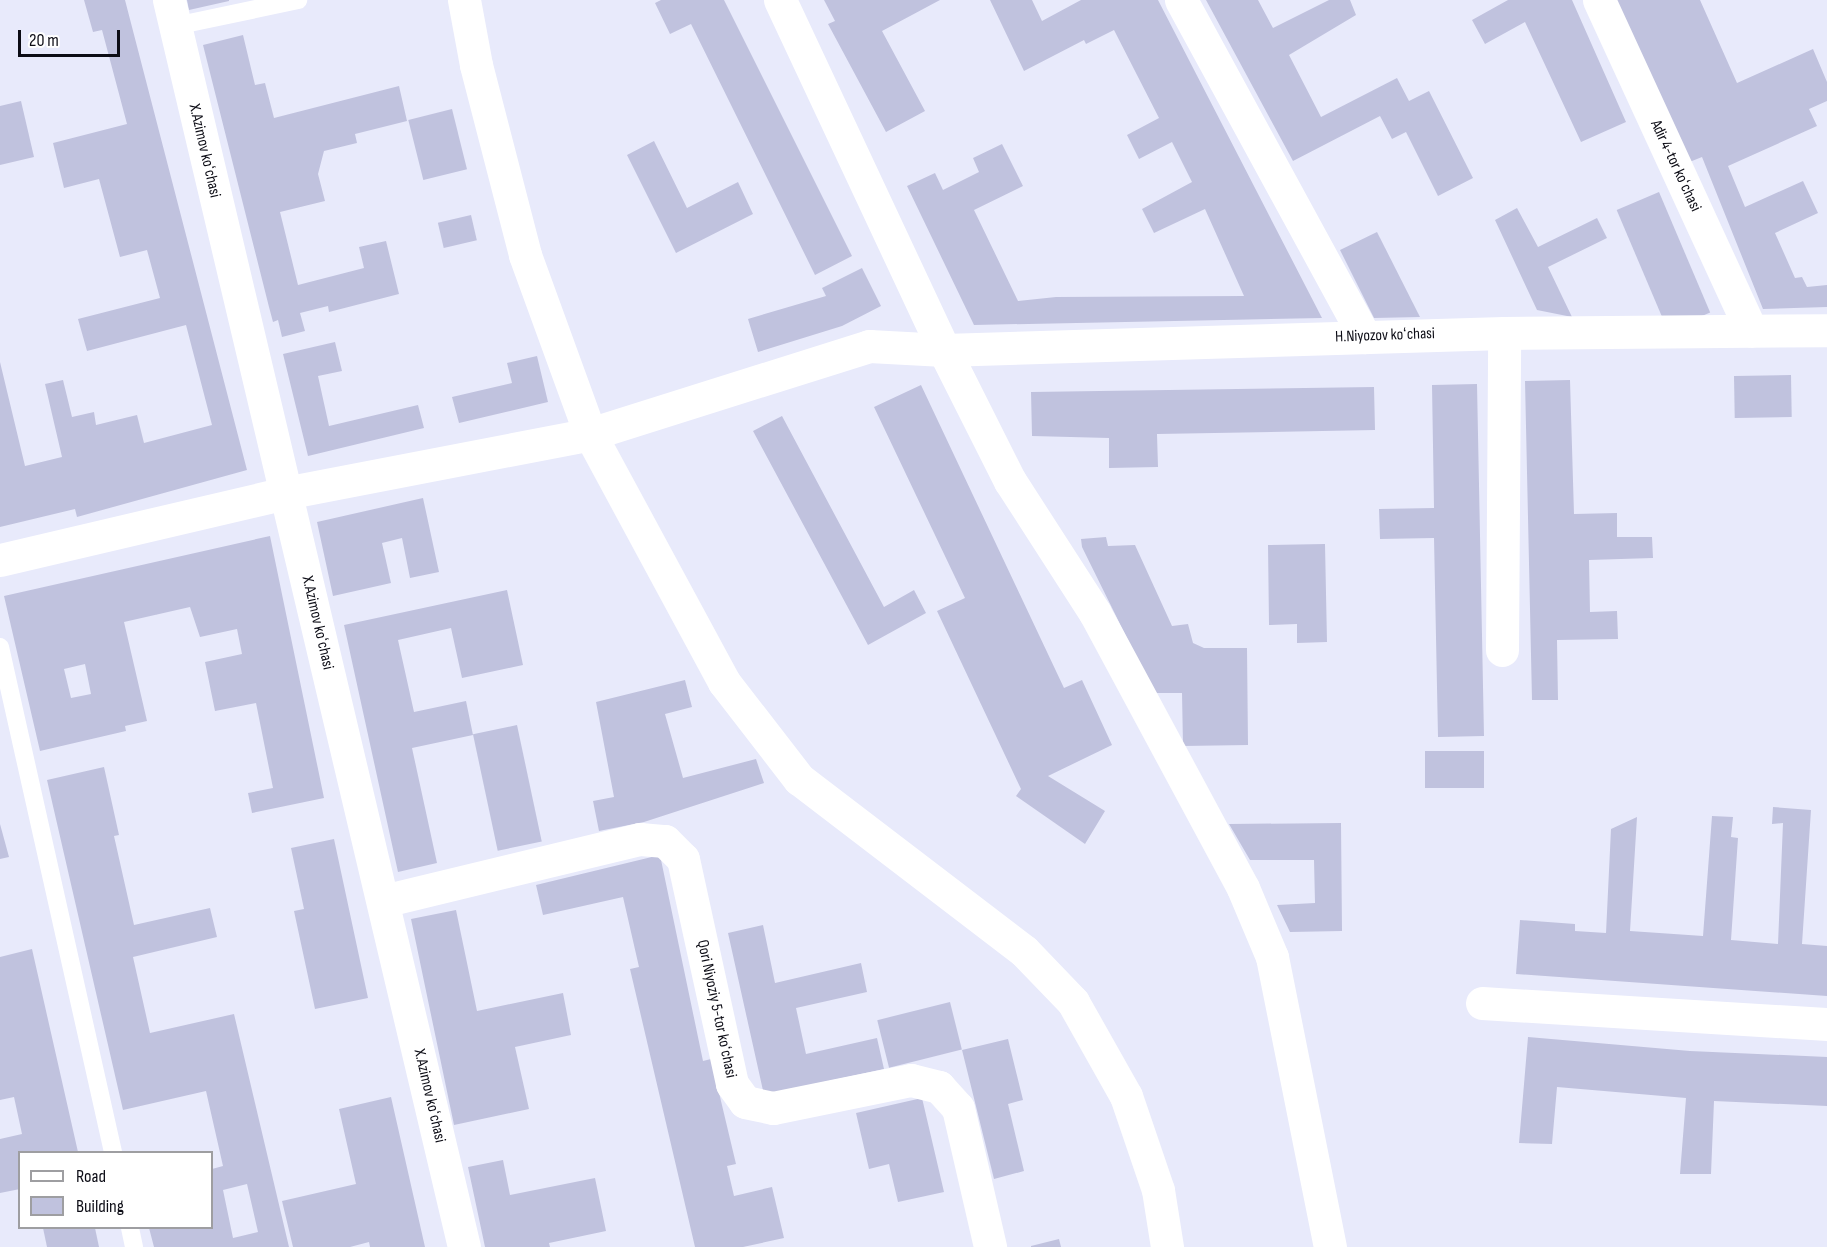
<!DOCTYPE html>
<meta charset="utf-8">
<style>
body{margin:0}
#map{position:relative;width:1827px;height:1247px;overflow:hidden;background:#e8eafb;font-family:"Sofia Sans Condensed",sans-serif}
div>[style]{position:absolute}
.building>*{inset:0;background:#c0c2de;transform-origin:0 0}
.lane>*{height:18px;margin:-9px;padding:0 9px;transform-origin:9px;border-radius:9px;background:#fff}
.street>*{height:33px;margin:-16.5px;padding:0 16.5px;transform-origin:16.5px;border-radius:16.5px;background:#fff}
span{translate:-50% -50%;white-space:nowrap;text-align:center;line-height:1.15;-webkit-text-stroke:5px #fff;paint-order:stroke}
.street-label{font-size:16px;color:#0c0c15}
.legend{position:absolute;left:18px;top:1151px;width:195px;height:78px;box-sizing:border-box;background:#fff;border:2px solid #9e9ea1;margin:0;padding:8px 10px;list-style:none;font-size:18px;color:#0c0c15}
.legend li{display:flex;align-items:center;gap:12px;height:30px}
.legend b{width:30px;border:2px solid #9e9ea1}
.scale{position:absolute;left:18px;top:30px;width:102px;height:27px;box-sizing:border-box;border:3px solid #0c0c15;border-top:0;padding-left:8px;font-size:18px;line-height:21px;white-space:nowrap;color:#0c0c15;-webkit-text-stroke:4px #fff;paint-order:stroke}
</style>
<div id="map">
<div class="building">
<div style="clip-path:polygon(84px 0,125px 0,247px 470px,77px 517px,75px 509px,0 527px,0 362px,25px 466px,62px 457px,45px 384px,63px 380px,72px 417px,94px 412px,96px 425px,137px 415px,144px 443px,212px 425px,186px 325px,87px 351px,78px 319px,160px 298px,147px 250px,120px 257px,99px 179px,64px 188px,53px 143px,127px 124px,102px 30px,93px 32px)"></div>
<div style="clip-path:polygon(187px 0,229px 0,229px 1px,189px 10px)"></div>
<div style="clip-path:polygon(661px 0,724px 0,852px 256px,815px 275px,691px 24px,670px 34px,655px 3px)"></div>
<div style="clip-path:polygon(824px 0,940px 0,882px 31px,925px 111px,886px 132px,828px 24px,835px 21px)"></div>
<div style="clip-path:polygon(990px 0,1032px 0,1042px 21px,1081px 0,1158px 0,1322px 318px,974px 325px,907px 186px,935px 173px,943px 190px,979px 172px,973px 158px,1002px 144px,1023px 186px,974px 210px,1018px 301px,1056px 297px,1244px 296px,1205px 209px,1154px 233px,1142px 209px,1192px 182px,1172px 142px,1139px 159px,1127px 135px,1159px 118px,1114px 30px,1086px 44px,1084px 40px,1024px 71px)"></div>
<div style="clip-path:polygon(1206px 0,1258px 0,1273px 28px,1329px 0,1350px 0,1356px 15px,1289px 55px,1321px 117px,1397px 78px,1409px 101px,1429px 91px,1473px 178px,1438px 196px,1406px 132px,1392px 139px,1380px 116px,1293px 161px)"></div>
<div style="clip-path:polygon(1508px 0,1572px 0,1626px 122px,1581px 142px,1525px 22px,1485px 44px,1472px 20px)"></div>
<div style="clip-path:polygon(1615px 0,1700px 0,1737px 83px,1813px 49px,1827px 82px,1827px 101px,1809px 109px,1817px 126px,1728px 166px,1745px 207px,1803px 181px,1818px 213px,1775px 233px,1795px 278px,1802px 277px,1807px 287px,1827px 285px,1827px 307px,1763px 309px,1702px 157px,1687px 163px)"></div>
<div style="clip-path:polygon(243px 35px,255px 85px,265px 83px,274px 118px,399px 86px,407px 121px,355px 134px,357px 143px,324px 151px,318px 174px,325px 201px,280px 212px,298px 285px,364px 268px,359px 247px,386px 241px,399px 294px,329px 312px,328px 306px,300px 313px,305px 331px,282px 337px,278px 320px,273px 322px,269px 307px,203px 45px)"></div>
<div style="clip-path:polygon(21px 101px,34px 157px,0 165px,0 106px)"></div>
<div style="left:452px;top:109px;width:62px;height:45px;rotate:76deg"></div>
<div style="clip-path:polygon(654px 141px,687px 208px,738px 182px,753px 214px,676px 253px,627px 155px)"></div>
<div style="left:1659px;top:192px;width:131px;height:46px;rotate:67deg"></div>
<div style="clip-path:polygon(1517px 208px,1538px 247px,1597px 218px,1607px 238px,1548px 267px,1572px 317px,1537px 310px,1495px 220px)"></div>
<div style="left:471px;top:215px;width:26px;height:34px;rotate:77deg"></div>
<div style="clip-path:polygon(1377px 232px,1420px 317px,1374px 318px,1340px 250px)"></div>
<div style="clip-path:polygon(862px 268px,881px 306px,842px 326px,758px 352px,748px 319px,826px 296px,822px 288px)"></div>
<div style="clip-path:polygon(335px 342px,342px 371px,318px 376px,329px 426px,418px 405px,424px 428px,308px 456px,283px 354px)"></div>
<div style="clip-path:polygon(537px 356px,548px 402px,459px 423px,452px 397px,512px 383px,507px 363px)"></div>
<div style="left:1791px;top:375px;width:42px;height:57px;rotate:89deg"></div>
<div style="clip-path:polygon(1570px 380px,1574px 514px,1617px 513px,1617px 537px,1652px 537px,1653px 558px,1589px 560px,1590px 612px,1617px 611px,1618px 639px,1557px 640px,1558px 700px,1532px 700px,1525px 381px)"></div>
<div style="clip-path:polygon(1477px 384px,1484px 736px,1438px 737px,1434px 538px,1380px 539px,1379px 509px,1434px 508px,1432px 385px)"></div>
<div style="clip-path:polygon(921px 385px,1064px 688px,1082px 680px,1112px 745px,1048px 776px,1105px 811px,1085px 844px,1016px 796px,1021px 789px,937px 611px,965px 598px,874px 407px)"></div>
<div style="clip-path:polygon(1374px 387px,1375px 430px,1157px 434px,1158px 467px,1109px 468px,1109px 438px,1032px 436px,1031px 392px)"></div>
<div style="clip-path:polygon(782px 416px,884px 607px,914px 590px,926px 613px,868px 645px,753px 431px)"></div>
<div style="clip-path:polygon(423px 498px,439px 572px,410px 578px,402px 538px,382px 543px,391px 583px,333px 596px,317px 522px)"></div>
<div style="clip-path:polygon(evenodd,270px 536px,324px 798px,252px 813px,248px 793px,273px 788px,256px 703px,215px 711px,205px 662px,242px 654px,237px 629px,200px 637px,190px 607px,124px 622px,147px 721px,125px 726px,126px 731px,40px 751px,4px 596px,270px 536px,85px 664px,91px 694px,71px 698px,64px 669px,85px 664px)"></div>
<div style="clip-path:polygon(1106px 537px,1108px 546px,1135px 545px,1172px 626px,1188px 624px,1193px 643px,1204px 648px,1247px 648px,1248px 745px,1183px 746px,1182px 693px,1154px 693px,1082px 547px,1081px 539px)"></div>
<div style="clip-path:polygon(1325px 544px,1327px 642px,1297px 643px,1297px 624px,1269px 625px,1268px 545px)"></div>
<div style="clip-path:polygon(507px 590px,523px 665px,462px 678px,451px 628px,398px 640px,414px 712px,466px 701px,473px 735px,412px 748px,437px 863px,398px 872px,344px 625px)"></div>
<div style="clip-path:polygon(685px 680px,692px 707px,665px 714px,683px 778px,756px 759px,764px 783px,644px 822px,599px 831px,593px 801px,614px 797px,596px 702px)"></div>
<div style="left:517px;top:725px;width:119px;height:45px;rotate:78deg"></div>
<div style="left:1484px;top:751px;width:37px;height:59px;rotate:90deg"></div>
<div style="clip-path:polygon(evenodd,104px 767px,119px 835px,114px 836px,134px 925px,210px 908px,217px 937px,133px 957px,150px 1033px,234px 1014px,289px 1247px,154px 1247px,149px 1228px,212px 1228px,212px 1169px,223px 1166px,206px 1091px,123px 1110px,47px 780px,104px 767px,247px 1184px,258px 1232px,233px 1238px,223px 1190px,247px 1184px)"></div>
<div style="clip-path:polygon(1773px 807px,1811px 810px,1802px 944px,1827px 946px,1827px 996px,1516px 974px,1520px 920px,1575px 924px,1575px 931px,1606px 933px,1611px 829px,1637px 817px,1630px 931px,1703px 936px,1712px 816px,1733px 817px,1731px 837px,1738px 838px,1731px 940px,1778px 944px,1783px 823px,1772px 824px)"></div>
<div style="clip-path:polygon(1341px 823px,1342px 931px,1290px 932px,1277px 905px,1315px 903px,1314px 860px,1250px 860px,1229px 824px)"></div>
<div style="clip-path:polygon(0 824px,9px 857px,0 859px)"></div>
<div style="clip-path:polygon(334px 839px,368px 998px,315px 1009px,294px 911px,304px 909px,291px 848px)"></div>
<div style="clip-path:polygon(660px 855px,703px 1061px,711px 1059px,736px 1164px,727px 1166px,734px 1196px,772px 1187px,784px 1238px,743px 1247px,695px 1247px,630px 969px,639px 967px,623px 897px,543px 915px,536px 885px)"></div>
<div style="clip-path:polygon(456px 910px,477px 1011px,563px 993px,571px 1035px,515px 1047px,529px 1109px,454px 1125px,411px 919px)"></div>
<div style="clip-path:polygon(763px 925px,775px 983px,861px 963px,867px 992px,796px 1008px,806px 1054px,877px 1038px,884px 1069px,764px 1095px,728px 933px)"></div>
<div style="clip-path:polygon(32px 949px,78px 1152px,20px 1152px,20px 1189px,0 1193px,0 1139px,22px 1134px,14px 1097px,0 1100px,0 957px)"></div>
<div style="left:950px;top:1002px;width:49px;height:75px;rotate:76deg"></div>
<div style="clip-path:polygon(1528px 1037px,1690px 1051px,1827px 1057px,1827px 1106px,1714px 1101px,1711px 1174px,1680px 1174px,1686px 1098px,1557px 1087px,1552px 1144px,1519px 1143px)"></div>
<div style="clip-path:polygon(1008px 1039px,1023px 1100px,1008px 1104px,1024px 1171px,994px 1179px,962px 1050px)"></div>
<div style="clip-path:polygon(391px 1097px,425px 1247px,370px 1247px,369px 1242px,350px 1247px,293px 1247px,282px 1201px,356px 1184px,339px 1109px)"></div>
<div style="clip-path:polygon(922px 1098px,944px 1192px,898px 1202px,889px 1164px,869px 1169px,856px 1113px)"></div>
<div style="clip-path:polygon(503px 1160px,510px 1195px,595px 1178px,606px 1231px,549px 1243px,550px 1247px,485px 1247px,468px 1167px)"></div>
<div style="clip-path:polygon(43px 1228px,95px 1228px,99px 1247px,47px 1247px)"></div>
<div style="clip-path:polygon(1059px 1239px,1061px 1247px,1031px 1247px,1031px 1246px)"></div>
</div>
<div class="lane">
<div style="left:175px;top:26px;width:126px;rotate:-11.9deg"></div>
<div style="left:0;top:647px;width:517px;rotate:77.39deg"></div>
<div style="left:130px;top:1228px;width:19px;rotate:78deg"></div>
</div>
<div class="street">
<div style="left:169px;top:0;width:1281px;rotate:76.69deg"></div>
<div style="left:464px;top:0;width:66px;rotate:79.5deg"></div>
<div style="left:476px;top:65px;width:196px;rotate:75.5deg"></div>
<div style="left:525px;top:255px;width:190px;rotate:70deg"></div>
<div style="left:590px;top:434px;width:282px;rotate:61.6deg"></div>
<div style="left:724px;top:682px;width:123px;rotate:52.3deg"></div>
<div style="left:799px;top:779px;width:283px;rotate:37.4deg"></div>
<div style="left:1024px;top:951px;width:71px;rotate:46.1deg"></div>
<div style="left:1073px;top:1002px;width:108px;rotate:60.6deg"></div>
<div style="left:1126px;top:1096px;width:99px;rotate:71.2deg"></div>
<div style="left:1158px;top:1190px;width:58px;rotate:81deg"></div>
<div style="left:780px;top:0;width:387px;rotate:64.9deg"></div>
<div style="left:944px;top:350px;width:560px;rotate:-1.74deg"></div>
<div style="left:1504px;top:333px;width:323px;rotate:-0.5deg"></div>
<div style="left:1181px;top:0;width:384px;rotate:61.4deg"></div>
<div style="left:1599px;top:0;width:364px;rotate:65.3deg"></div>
<div style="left:0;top:560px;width:293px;rotate:-13.2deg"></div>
<div style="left:285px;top:493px;width:311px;rotate:-10.9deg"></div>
<div style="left:590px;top:434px;width:293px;rotate:-17.5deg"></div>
<div style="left:869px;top:346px;width:75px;rotate:3.1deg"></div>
<div style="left:944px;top:350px;width:147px;rotate:63.3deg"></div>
<div style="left:1010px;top:481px;width:157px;rotate:57.2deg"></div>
<div style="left:1095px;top:613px;width:312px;rotate:61.7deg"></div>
<div style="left:1243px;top:888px;width:75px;rotate:67.2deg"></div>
<div style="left:1272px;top:957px;width:296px;rotate:78.7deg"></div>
<div style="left:1502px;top:650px;width:317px;rotate:-89.6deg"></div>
<div style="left:383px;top:901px;width:264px;rotate:-13.6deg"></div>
<div style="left:640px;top:839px;width:25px;rotate:5deg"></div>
<div style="left:665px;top:841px;width:25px;rotate:45deg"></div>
<div style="left:683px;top:859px;width:230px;rotate:77.7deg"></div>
<div style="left:732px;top:1084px;width:22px;rotate:54deg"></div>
<div style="left:745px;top:1102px;width:29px;rotate:12deg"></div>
<div style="left:773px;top:1108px;width:141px;rotate:-11.5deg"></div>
<div style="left:911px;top:1080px;width:29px;rotate:14deg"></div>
<div style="left:939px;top:1087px;width:28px;rotate:48deg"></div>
<div style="left:958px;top:1108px;width:143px;rotate:77deg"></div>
<div style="left:1482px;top:1003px;width:346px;rotate:3.5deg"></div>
</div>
<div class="street-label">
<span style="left:204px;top:151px;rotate:77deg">X.Azimov koʻchasi</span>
<span style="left:1675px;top:166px;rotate:65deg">Adir 4-tor koʻchasi</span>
<span style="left:1385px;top:336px;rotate:-2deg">H.Niyozov koʻchasi</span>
<span style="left:317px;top:623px;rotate:77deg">X.Azimov koʻchasi</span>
<span style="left:716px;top:1009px;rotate:78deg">Qori Niyoziy 5-tor koʻchasi</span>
<span style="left:429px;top:1096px;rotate:77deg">X.Azimov koʻchasi</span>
</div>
<ul class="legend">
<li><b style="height:8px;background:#fff"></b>Road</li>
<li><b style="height:16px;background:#c0c2de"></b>Building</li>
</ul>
<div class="scale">20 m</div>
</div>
